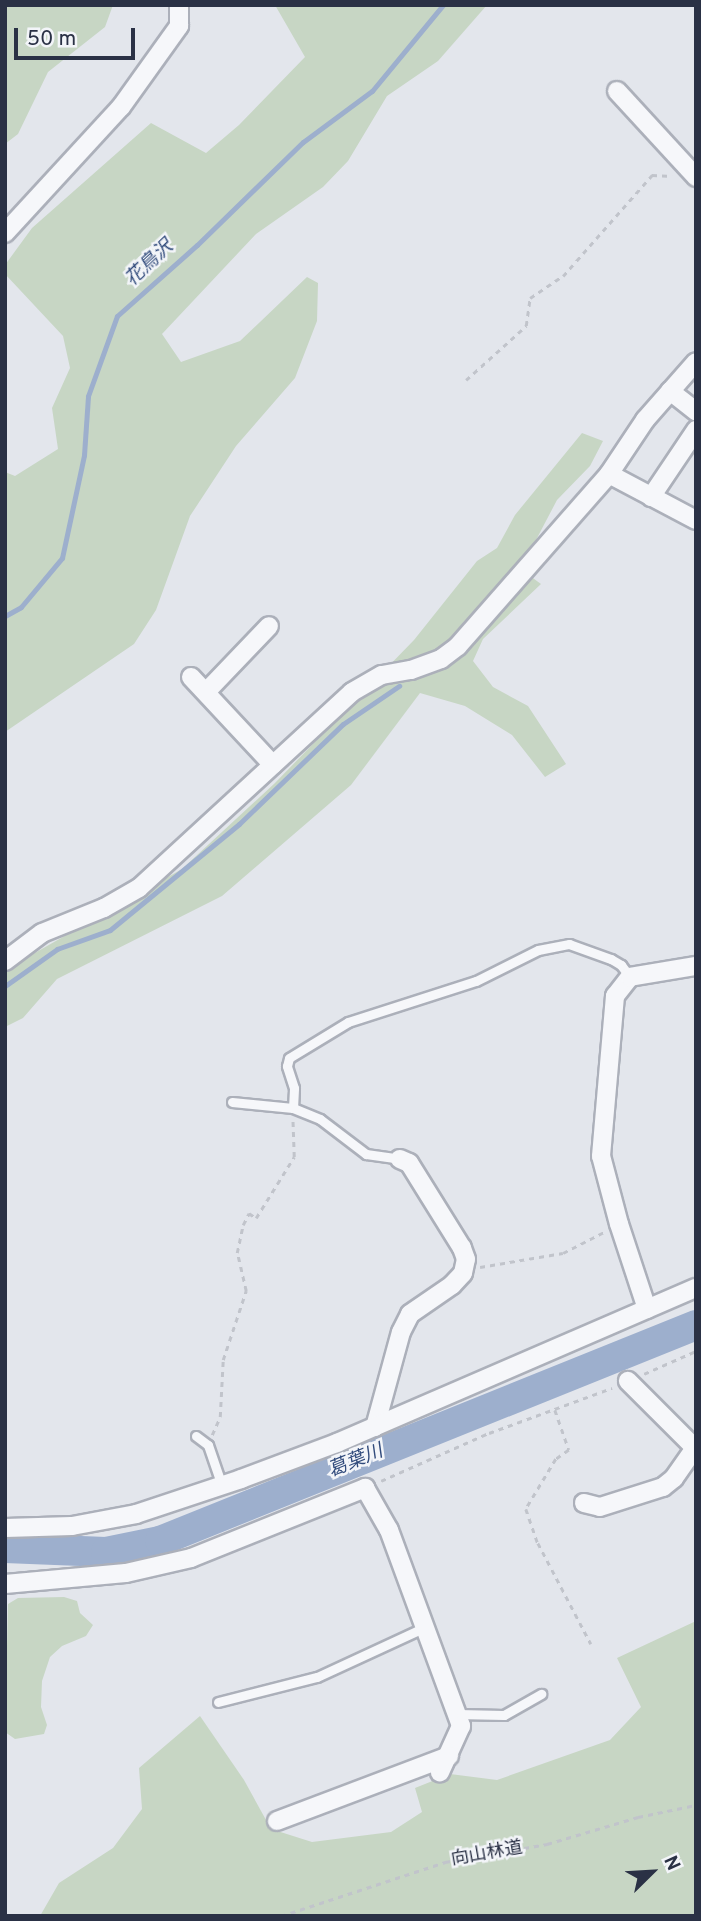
<!DOCTYPE html>
<meta charset="utf-8">
<style>
body{margin:0}
#map{position:relative;width:701px;height:1921px;overflow:hidden;background:#e3e6ec;font-family:Overpass,"Noto Sans JP",sans-serif}
div>[style]{position:absolute}
.green>*{inset:0;background:#c7d6c4}
.stream>*{height:5px;margin:-2.5px;padding:0 2.5px;transform-origin:2.5px;border-radius:2.5px;background:#9dafcd}
.river>*{height:30px;margin:-15px;padding:0 15px;transform-origin:15px;border-radius:15px;background:#9dafcd}
.path>*{height:2.5px;margin-top:-1.25px;transform-origin:0;background:repeating-linear-gradient(90deg,#c1c4cb 0 5px,transparent 0 10px)}
.roads{filter:drop-shadow(2px 0 #acb0ba) drop-shadow(-2px 0 #acb0ba) drop-shadow(0 2px #acb0ba) drop-shadow(0 -2px #acb0ba)}
.service>*{height:9px;margin:-4.5px;padding:0 4.5px;transform-origin:4.5px;border-radius:4.5px;background:#f6f7fa}
.minor>*{height:18px;margin:-9px;padding:0 9px;transform-origin:9px;border-radius:9px;background:#f6f7fa}
span{translate:-50% -50%;white-space:nowrap;text-align:center;line-height:1.15;-webkit-text-stroke:5px #f3f5f9;paint-order:stroke}
.street-label{font-size:18px;color:#2a3145}
.water-label{font-size:19px;color:#314b7c;font-style:italic}
.frame{position:absolute;inset:0;border:7px solid #2a3145;pointer-events:none}
.north{position:absolute;left:617px;top:1837px;width:70px;height:70px;-webkit-text-stroke:5px #f3f5f9;paint-order:stroke;rotate:66deg;font-size:19px;font-weight:700;line-height:28px;text-align:center;color:#2a3145}
.north::after{content:'';display:block;margin:auto;width:24px;height:32px;background:#2a3145;clip-path:polygon(50% 0,100% 100%,50% 72%,0 100%)}
.scale{position:absolute;left:14px;top:28px;width:121px;height:32px;box-sizing:border-box;border:4px solid #2a3145;border-top:0;padding-left:9px;font-size:21px;line-height:24px;white-space:nowrap;color:#2a3145;-webkit-text-stroke:5px #f3f5f9;paint-order:stroke}
</style>
<div id="map">
<div class="green">
<div style="clip-path:polygon(5px 5px,113px 5px,105px 27px,48px 72px,18px 134px,5px 144px)"></div>
<div style="clip-path:polygon(275px 5px,487px 5px,438px 61px,387px 96px,348px 161px,323px 187px,256px 234px,162px 334px,181px 362px,240px 341px,307px 277px,318px 283px,317px 321px,295px 378px,236px 446px,190px 516px,156px 610px,134px 644px,5px 732px,5px 472px,15px 476px,58px 449px,52px 408px,70px 368px,63px 336px,5px 274px,5px 265px,32px 228px,151px 123px,206px 153px,239px 125px,305px 57px)"></div>
<div style="clip-path:polygon(582px 433px,603px 441px,590px 466px,557px 500px,536px 540px,515px 565px,541px 584px,483px 639px,473px 661px,493px 687px,528px 706px,566px 764px,545px 777px,512px 735px,465px 706px,420px 693px,351px 785px,222px 896px,57px 979px,23px 1018px,5px 1027px,5px 970px,182px 869px,275px 783px,414px 640px,477px 561px,497px 548px,515px 515px)"></div>
<div style="clip-path:polygon(64px 1597px,77px 1601px,80px 1613px,93px 1625px,86px 1636px,62px 1646px,50px 1657px,42px 1681px,41px 1707px,47px 1725px,44px 1734px,15px 1739px,5px 1732px,8px 1604px,18px 1598px)"></div>
<div style="clip-path:polygon(696px 1621px,696px 1916px,40px 1916px,59px 1883px,113px 1848px,142px 1809px,139px 1768px,200px 1716px,244px 1780px,271px 1829px,312px 1842px,391px 1832px,422px 1812px,415px 1788px,450px 1774px,497px 1780px,610px 1740px,641px 1707px,617px 1658px)"></div>
</div>
<div class="stream">
<div style="left:5px;top:616px;width:18px;rotate:-29deg"></div>
<div style="left:21px;top:607px;width:64px;rotate:-50.1deg"></div>
<div style="left:62px;top:558px;width:105px;rotate:-77.9deg"></div>
<div style="left:84px;top:455px;width:59px;rotate:-86.1deg"></div>
<div style="left:88px;top:396px;width:85px;rotate:-70.1deg"></div>
<div style="left:117px;top:316px;width:107px;rotate:-41.6deg"></div>
<div style="left:197px;top:245px;width:148px;rotate:-44.2deg"></div>
<div style="left:303px;top:142px;width:86px;rotate:-36.5deg"></div>
<div style="left:372px;top:91px;width:112px;rotate:-50.5deg"></div>
<div style="left:5px;top:986px;width:64px;rotate:-35.4deg"></div>
<div style="left:57px;top:949px;width:56px;rotate:-19.7deg"></div>
<div style="left:110px;top:930px;width:167px;rotate:-39.4deg"></div>
<div style="left:239px;top:824px;width:144px;rotate:-43.9deg"></div>
<div style="left:343px;top:724px;width:68px;rotate:-34.2deg"></div>
</div>
<div class="river">
<div style="left:5px;top:1548px;width:101px;rotate:2.3deg"></div>
<div style="left:106px;top:1552px;width:55px;rotate:-11.5deg"></div>
<div style="left:160px;top:1541px;width:578px;rotate:-21.95deg"></div>
</div>
<div class="path">
<div style="left:466px;top:380px;width:81px;rotate:-42deg"></div>
<div style="left:526px;top:326px;width:28px;rotate:-82deg"></div>
<div style="left:530px;top:298px;width:40px;rotate:-34deg"></div>
<div style="left:563px;top:276px;width:135px;rotate:-48.6deg"></div>
<div style="left:652px;top:175px;width:20px;rotate:3deg"></div>
<div style="left:480px;top:1267px;width:84px;rotate:-9.6deg"></div>
<div style="left:563px;top:1253px;width:46px;rotate:-27.1deg"></div>
<div style="left:644px;top:1374px;width:57px;rotate:-23.9deg"></div>
<div style="left:555px;top:1410px;width:42px;rotate:70.7deg"></div>
<div style="left:569px;top:1450px;width:16px;rotate:145deg"></div>
<div style="left:556px;top:1459px;width:58px;rotate:121deg"></div>
<div style="left:526px;top:1509px;width:36px;rotate:71deg"></div>
<div style="left:538px;top:1543px;width:114px;rotate:62.3deg"></div>
<div style="left:212px;top:1435px;width:20px;rotate:-66deg"></div>
<div style="left:220px;top:1417px;width:57px;rotate:-87deg"></div>
<div style="left:223px;top:1360px;width:73px;rotate:-71.6deg"></div>
<div style="left:246px;top:1291px;width:39px;rotate:-103deg"></div>
<div style="left:237px;top:1253px;width:29px;rotate:-78deg"></div>
<div style="left:243px;top:1225px;width:13px;rotate:-63deg"></div>
<div style="left:249px;top:1213px;width:9px;rotate:36deg"></div>
<div style="left:256px;top:1218px;width:72px;rotate:-58.1deg"></div>
<div style="left:294px;top:1157px;width:36px;rotate:-92deg"></div>
<div style="left:381px;top:1481px;width:118px;rotate:-24deg"></div>
<div style="left:489px;top:1433px;width:131px;rotate:-20.1deg"></div>
<div style="left:281px;top:1916px;width:173px;rotate:-18.2deg"></div>
<div style="left:445px;top:1862px;width:104px;rotate:-10deg"></div>
<div style="left:547px;top:1844px;width:95px;rotate:-16.5deg"></div>
<div style="left:638px;top:1817px;width:59px;rotate:-11.7deg"></div>
</div>
<div class="roads">
<div class="service">
<div style="left:232px;top:1102px;width:61px;rotate:5.6deg"></div>
<div style="left:293px;top:1108px;width:29px;rotate:22deg"></div>
<div style="left:320px;top:1119px;width:58px;rotate:37.3deg"></div>
<div style="left:366px;top:1154px;width:34px;rotate:8deg"></div>
<div style="left:293px;top:1108px;width:20px;rotate:-87deg"></div>
<div style="left:294px;top:1088px;width:23px;rotate:-108deg"></div>
<div style="left:287px;top:1066px;width:8px;rotate:-76deg"></div>
<div style="left:289px;top:1058px;width:69px;rotate:-31.4deg"></div>
<div style="left:348px;top:1022px;width:134px;rotate:-17.8deg"></div>
<div style="left:476px;top:981px;width:69px;rotate:-26.6deg"></div>
<div style="left:538px;top:950px;width:32px;rotate:-11deg"></div>
<div style="left:569px;top:944px;width:45px;rotate:19.7deg"></div>
<div style="left:611px;top:959px;width:12px;rotate:31deg"></div>
<div style="left:621px;top:965px;width:15px;rotate:53deg"></div>
<div style="left:196px;top:1436px;width:15px;rotate:37deg"></div>
<div style="left:208px;top:1445px;width:43px;rotate:71.1deg"></div>
<div style="left:218px;top:1702px;width:102px;rotate:-14.2deg"></div>
<div style="left:317px;top:1677px;width:119px;rotate:-24.8deg"></div>
<div style="left:457px;top:1714px;width:47px;rotate:1.2deg"></div>
<div style="left:504px;top:1715px;width:43px;rotate:-29.6deg"></div>
</div>
<div class="minor">
<div style="left:617px;top:91px;width:117px;rotate:47.4deg"></div>
<div style="left:5px;top:233px;width:171px;rotate:-47.4deg"></div>
<div style="left:121px;top:107px;width:100px;rotate:-54.4deg"></div>
<div style="left:179px;top:26px;width:21px;rotate:-90deg"></div>
<div style="left:670px;top:391px;width:33px;rotate:38deg"></div>
<div style="left:609px;top:474px;width:98px;rotate:27.9deg"></div>
<div style="left:651px;top:497px;width:81px;rotate:-56.1deg"></div>
<div style="left:191px;top:677px;width:120px;rotate:47deg"></div>
<div style="left:206px;top:692px;width:91px;rotate:-46.3deg"></div>
<div style="left:5px;top:961px;width:46px;rotate:-37.1deg"></div>
<div style="left:42px;top:933px;width:67px;rotate:-22deg"></div>
<div style="left:104px;top:908px;width:40px;rotate:-29.7deg"></div>
<div style="left:139px;top:888px;width:289px;rotate:-42.6deg"></div>
<div style="left:352px;top:692px;width:34px;rotate:-30deg"></div>
<div style="left:382px;top:675px;width:29px;rotate:-10deg"></div>
<div style="left:411px;top:670px;width:32px;rotate:-20deg"></div>
<div style="left:441px;top:659px;width:21px;rotate:-37deg"></div>
<div style="left:458px;top:646px;width:229px;rotate:-48.7deg"></div>
<div style="left:609px;top:474px;width:65px;rotate:-56.3deg"></div>
<div style="left:645px;top:420px;width:77px;rotate:-48.7deg"></div>
<div style="left:647px;top:1309px;width:89px;rotate:-108.2deg"></div>
<div style="left:619px;top:1224px;width:70px;rotate:-104.8deg"></div>
<div style="left:601px;top:1156px;width:161px;rotate:-85deg"></div>
<div style="left:615px;top:996px;width:24px;rotate:-52deg"></div>
<div style="left:630px;top:977px;width:67px;rotate:-9.5deg"></div>
<div style="left:375px;top:1427px;width:98px;rotate:-74.7deg"></div>
<div style="left:401px;top:1332px;width:20px;rotate:-63deg"></div>
<div style="left:410px;top:1314px;width:51px;rotate:-34.6deg"></div>
<div style="left:452px;top:1285px;width:16px;rotate:-47deg"></div>
<div style="left:463px;top:1273px;width:14px;rotate:-78deg"></div>
<div style="left:466px;top:1259px;width:12px;rotate:-110deg"></div>
<div style="left:462px;top:1248px;width:100px;rotate:-121.9deg"></div>
<div style="left:409px;top:1163px;width:10px;rotate:-156deg"></div>
<div style="left:584px;top:1503px;width:16px;rotate:14deg"></div>
<div style="left:600px;top:1507px;width:66px;rotate:-17.6deg"></div>
<div style="left:663px;top:1487px;width:14px;rotate:-39deg"></div>
<div style="left:674px;top:1478px;width:37px;rotate:-55deg"></div>
<div style="left:695px;top:1448px;width:95px;rotate:-135deg"></div>
<div style="left:5px;top:1528px;width:67px;rotate:-1.7deg"></div>
<div style="left:72px;top:1526px;width:65px;rotate:-10.6deg"></div>
<div style="left:136px;top:1514px;width:111px;rotate:-18.4deg"></div>
<div style="left:241px;top:1479px;width:103px;rotate:-20.6deg"></div>
<div style="left:337px;top:1443px;width:391px;rotate:-23.4deg"></div>
<div style="left:5px;top:1584px;width:121px;rotate:-5.2deg"></div>
<div style="left:126px;top:1573px;width:67px;rotate:-13deg"></div>
<div style="left:191px;top:1558px;width:188px;rotate:-21.9deg"></div>
<div style="left:365px;top:1488px;width:48px;rotate:60.3deg"></div>
<div style="left:389px;top:1530px;width:209px;rotate:69.8deg"></div>
<div style="left:461px;top:1726px;width:51px;rotate:114.5deg"></div>
<div style="left:277px;top:1821px;width:184px;rotate:-20.7deg"></div>
</div>
</div>
<div class="street-label">
<span style="left:487px;top:1855px;rotate:-10deg">向山林道</span>
</div>
<div class="water-label">
<span style="left:150px;top:264px;rotate:-43deg">花鳥沢</span>
<span style="left:356px;top:1462px;rotate:-22deg">葛葉川</span>
</div>
<div class="frame"></div>
<div class="north">N</div>
<div class="scale">50 m</div>
</div>
